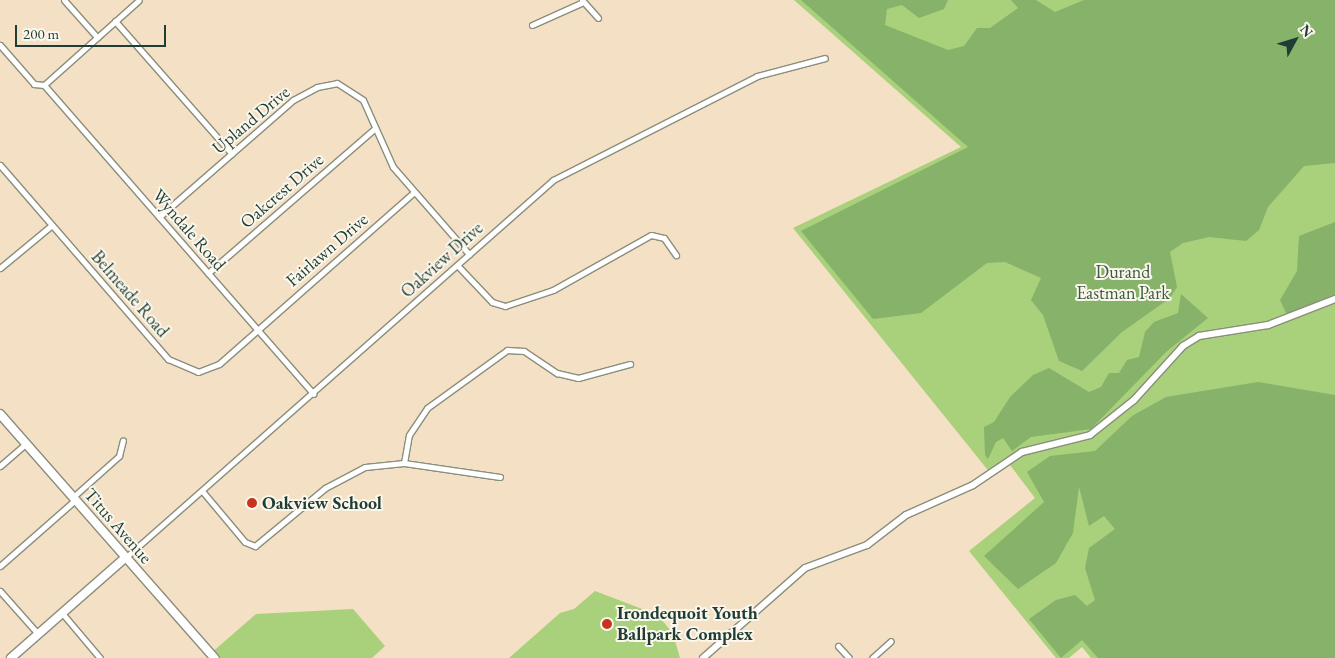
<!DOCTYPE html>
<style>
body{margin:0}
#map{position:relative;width:1335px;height:658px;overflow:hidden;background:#f4e0c5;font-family:"EB Garamond",serif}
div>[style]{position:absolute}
.green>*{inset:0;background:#a9d07a}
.forest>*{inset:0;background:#86b26a}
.roads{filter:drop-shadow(1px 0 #8a8e7c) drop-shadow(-1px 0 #8a8e7c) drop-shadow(0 1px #8a8e7c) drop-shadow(0 -1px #8a8e7c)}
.minor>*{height:5px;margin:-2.5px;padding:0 2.5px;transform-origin:2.5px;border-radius:2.5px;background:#fff}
.tertiary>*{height:6px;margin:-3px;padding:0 3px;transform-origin:3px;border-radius:3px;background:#fff}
.secondary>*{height:8px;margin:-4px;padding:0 4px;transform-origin:4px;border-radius:4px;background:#fff}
.dots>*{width:14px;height:14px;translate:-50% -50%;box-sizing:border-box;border:2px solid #fbf7ec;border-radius:50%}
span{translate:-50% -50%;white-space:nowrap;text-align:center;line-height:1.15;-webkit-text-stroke:4px #fbf7ec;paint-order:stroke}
.street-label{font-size:18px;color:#1f3d34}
.park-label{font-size:18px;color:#3b5a42}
.poi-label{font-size:18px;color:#1f3d34;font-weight:700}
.left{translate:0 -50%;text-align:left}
.north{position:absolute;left:1270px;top:15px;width:50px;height:50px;-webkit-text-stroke:4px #fbf7ec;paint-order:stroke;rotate:51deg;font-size:14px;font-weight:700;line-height:20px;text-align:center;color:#1f3d34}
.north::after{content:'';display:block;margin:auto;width:18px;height:22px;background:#1f3d34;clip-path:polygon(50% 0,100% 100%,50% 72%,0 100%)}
.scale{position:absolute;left:15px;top:25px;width:151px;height:22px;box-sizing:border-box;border:2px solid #1f3d34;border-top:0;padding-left:6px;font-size:15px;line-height:18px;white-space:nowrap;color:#1f3d34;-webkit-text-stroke:4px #fbf7ec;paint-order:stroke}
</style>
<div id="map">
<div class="green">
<div style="clip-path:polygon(794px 0,1335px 0,1335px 658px,1091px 658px,1082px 647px,1069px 658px,1056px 658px,969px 551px,1035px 498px,1007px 461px,991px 474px,793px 228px,961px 147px)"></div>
<div style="clip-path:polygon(595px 591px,658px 615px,673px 634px,680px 658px,509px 658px,560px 613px,574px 609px)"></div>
<div style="clip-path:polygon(353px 609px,385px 646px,372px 658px,214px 658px,210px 654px,256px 614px)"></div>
</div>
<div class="forest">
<div style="clip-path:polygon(801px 0,948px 0,944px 9px,919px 18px,902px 5px,887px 9px,885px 25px,948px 50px,964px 46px,977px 28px,990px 28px,1018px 8px,1011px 0,1036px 0,1055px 12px,1084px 0,1335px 0,1335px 163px,1304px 166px,1268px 207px,1259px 230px,1246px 241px,1209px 237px,1183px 243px,1170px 252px,1177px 287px,1170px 298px,1122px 332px,1082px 371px,1059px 361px,1043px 315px,1031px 300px,1041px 278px,1005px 262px,987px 263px,921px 313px,873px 319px,801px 231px,968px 147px)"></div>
<div style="clip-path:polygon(1335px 222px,1335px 294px,1287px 315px,1280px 300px,1297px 271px,1299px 236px)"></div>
<div style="clip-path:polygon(1181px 294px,1208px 318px,1166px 352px,1091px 429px,1031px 437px,1012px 451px,1003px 438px,996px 442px,988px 459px,985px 455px,984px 427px,994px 422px,1010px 397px,1033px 375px,1049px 368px,1089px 392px,1101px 387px,1109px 373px,1119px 373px,1127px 360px,1139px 357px,1145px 332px,1154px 322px,1178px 313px)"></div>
<div style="clip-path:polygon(1258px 382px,1335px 395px,1335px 658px,1098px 658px,1082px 640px,1061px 658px,1029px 619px,1056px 600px,1075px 595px,1087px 606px,1095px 600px,1085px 568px,1089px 548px,1115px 529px,1104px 516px,1089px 526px,1079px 487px,1073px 533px,1056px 563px,1018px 589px,984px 556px,1044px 502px,1027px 472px,1050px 456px,1095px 451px,1132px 416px,1166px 397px)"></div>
</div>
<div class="roads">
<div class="minor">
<div style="left:64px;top:0;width:50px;rotate:48.3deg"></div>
<div style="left:582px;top:0;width:24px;rotate:48deg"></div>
<div style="left:115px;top:21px;width:177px;rotate:48.7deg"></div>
<div style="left:532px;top:25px;width:54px;rotate:-24.2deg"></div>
<div style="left:0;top:45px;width:52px;rotate:48.9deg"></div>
<div style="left:34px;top:84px;width:10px;rotate:6deg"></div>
<div style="left:44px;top:85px;width:127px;rotate:-41.8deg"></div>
<div style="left:44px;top:85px;width:410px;rotate:48.9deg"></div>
<div style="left:0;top:165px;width:257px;rotate:49.1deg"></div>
<div style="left:168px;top:359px;width:33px;rotate:23deg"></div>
<div style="left:198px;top:372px;width:22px;rotate:-21deg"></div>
<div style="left:219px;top:364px;width:260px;rotate:-41.4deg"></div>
<div style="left:159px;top:217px;width:178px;rotate:-41.1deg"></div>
<div style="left:293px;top:100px;width:27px;rotate:-28deg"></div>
<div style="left:317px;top:87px;width:20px;rotate:-11deg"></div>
<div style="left:337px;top:83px;width:31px;rotate:33deg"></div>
<div style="left:363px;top:100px;width:73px;rotate:65.9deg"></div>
<div style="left:393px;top:167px;width:116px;rotate:48.9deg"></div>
<div style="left:457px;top:265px;width:51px;rotate:46.6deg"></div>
<div style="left:492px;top:302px;width:14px;rotate:17deg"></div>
<div style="left:505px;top:306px;width:51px;rotate:-18.4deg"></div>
<div style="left:553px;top:290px;width:112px;rotate:-29.3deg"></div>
<div style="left:651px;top:235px;width:13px;rotate:13deg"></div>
<div style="left:664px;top:238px;width:21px;rotate:55deg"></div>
<div style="left:0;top:268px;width:67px;rotate:-39.6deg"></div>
<div style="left:208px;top:273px;width:220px;rotate:-40.9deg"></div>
<div style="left:404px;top:463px;width:28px;rotate:-80deg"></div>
<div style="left:409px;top:435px;width:32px;rotate:-56deg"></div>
<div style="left:427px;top:408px;width:99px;rotate:-35.9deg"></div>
<div style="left:507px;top:350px;width:17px;rotate:3deg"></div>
<div style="left:524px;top:351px;width:40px;rotate:34deg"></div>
<div style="left:557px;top:373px;width:22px;rotate:13deg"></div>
<div style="left:578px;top:378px;width:54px;rotate:-15.1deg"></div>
<div style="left:0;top:466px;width:35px;rotate:-41deg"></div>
<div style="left:203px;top:492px;width:65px;rotate:50deg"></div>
<div style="left:245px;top:542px;width:11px;rotate:22deg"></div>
<div style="left:255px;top:546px;width:91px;rotate:-39.6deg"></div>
<div style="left:325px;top:488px;width:45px;rotate:-27.7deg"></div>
<div style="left:365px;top:467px;width:39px;rotate:-6deg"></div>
<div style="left:404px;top:463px;width:97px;rotate:8.3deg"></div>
<div style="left:73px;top:497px;width:62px;rotate:-41.7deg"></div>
<div style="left:119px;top:456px;width:16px;rotate:-76deg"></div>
<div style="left:125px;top:558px;width:571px;rotate:-41.45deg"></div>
<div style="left:553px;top:180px;width:229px;rotate:-27deg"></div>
<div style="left:757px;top:76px;width:70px;rotate:-14.8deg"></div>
<div style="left:0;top:566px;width:100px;rotate:-41.3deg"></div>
<div style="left:0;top:591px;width:57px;rotate:48.5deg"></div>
<div style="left:62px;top:613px;width:59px;rotate:49.8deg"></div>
<div style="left:838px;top:646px;width:16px;rotate:47deg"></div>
<div style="left:872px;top:658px;width:25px;rotate:-42deg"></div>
</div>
<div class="tertiary">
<div style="left:703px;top:658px;width:136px;rotate:-41.4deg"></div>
<div style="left:805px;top:568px;width:66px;rotate:-20.4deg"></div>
<div style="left:867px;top:545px;width:49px;rotate:-37.6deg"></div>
<div style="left:906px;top:515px;width:73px;rotate:-24.1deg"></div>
<div style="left:973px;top:485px;width:59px;rotate:-34deg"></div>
<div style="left:1022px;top:452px;width:70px;rotate:-14deg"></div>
<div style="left:1090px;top:435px;width:56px;rotate:-38.5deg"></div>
<div style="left:1134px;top:400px;width:73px;rotate:-47.8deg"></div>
<div style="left:1183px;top:346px;width:19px;rotate:-32deg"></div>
<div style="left:1199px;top:336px;width:70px;rotate:-9.1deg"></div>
<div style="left:1268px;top:325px;width:72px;rotate:-21.2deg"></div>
</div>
<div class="secondary">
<div style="left:0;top:414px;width:325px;rotate:48.7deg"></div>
<div style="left:11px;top:658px;width:152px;rotate:-41.3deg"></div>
</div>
</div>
<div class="dots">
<div style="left:252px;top:503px;background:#c8321e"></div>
<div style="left:607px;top:624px;background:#c8321e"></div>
</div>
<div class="street-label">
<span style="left:251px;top:120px;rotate:-40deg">Upland Drive</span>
<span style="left:282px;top:191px;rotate:-41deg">Oakcrest Drive</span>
<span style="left:189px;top:230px;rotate:49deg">Wyndale Road</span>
<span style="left:327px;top:250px;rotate:-41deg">Fairlawn Drive</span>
<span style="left:442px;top:260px;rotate:-42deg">Oakview Drive</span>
<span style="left:130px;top:294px;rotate:49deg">Belmeade Road</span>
<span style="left:118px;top:526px;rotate:49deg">Titus Avenue</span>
</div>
<div class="park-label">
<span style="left:1123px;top:283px">Durand<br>Eastman Park</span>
</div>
<div class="poi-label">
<span class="left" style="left:262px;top:503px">Oakview School</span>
<span class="left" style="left:617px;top:624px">Irondequoit Youth<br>Ballpark Complex</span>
</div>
<div class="north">N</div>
<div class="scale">200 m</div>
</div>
